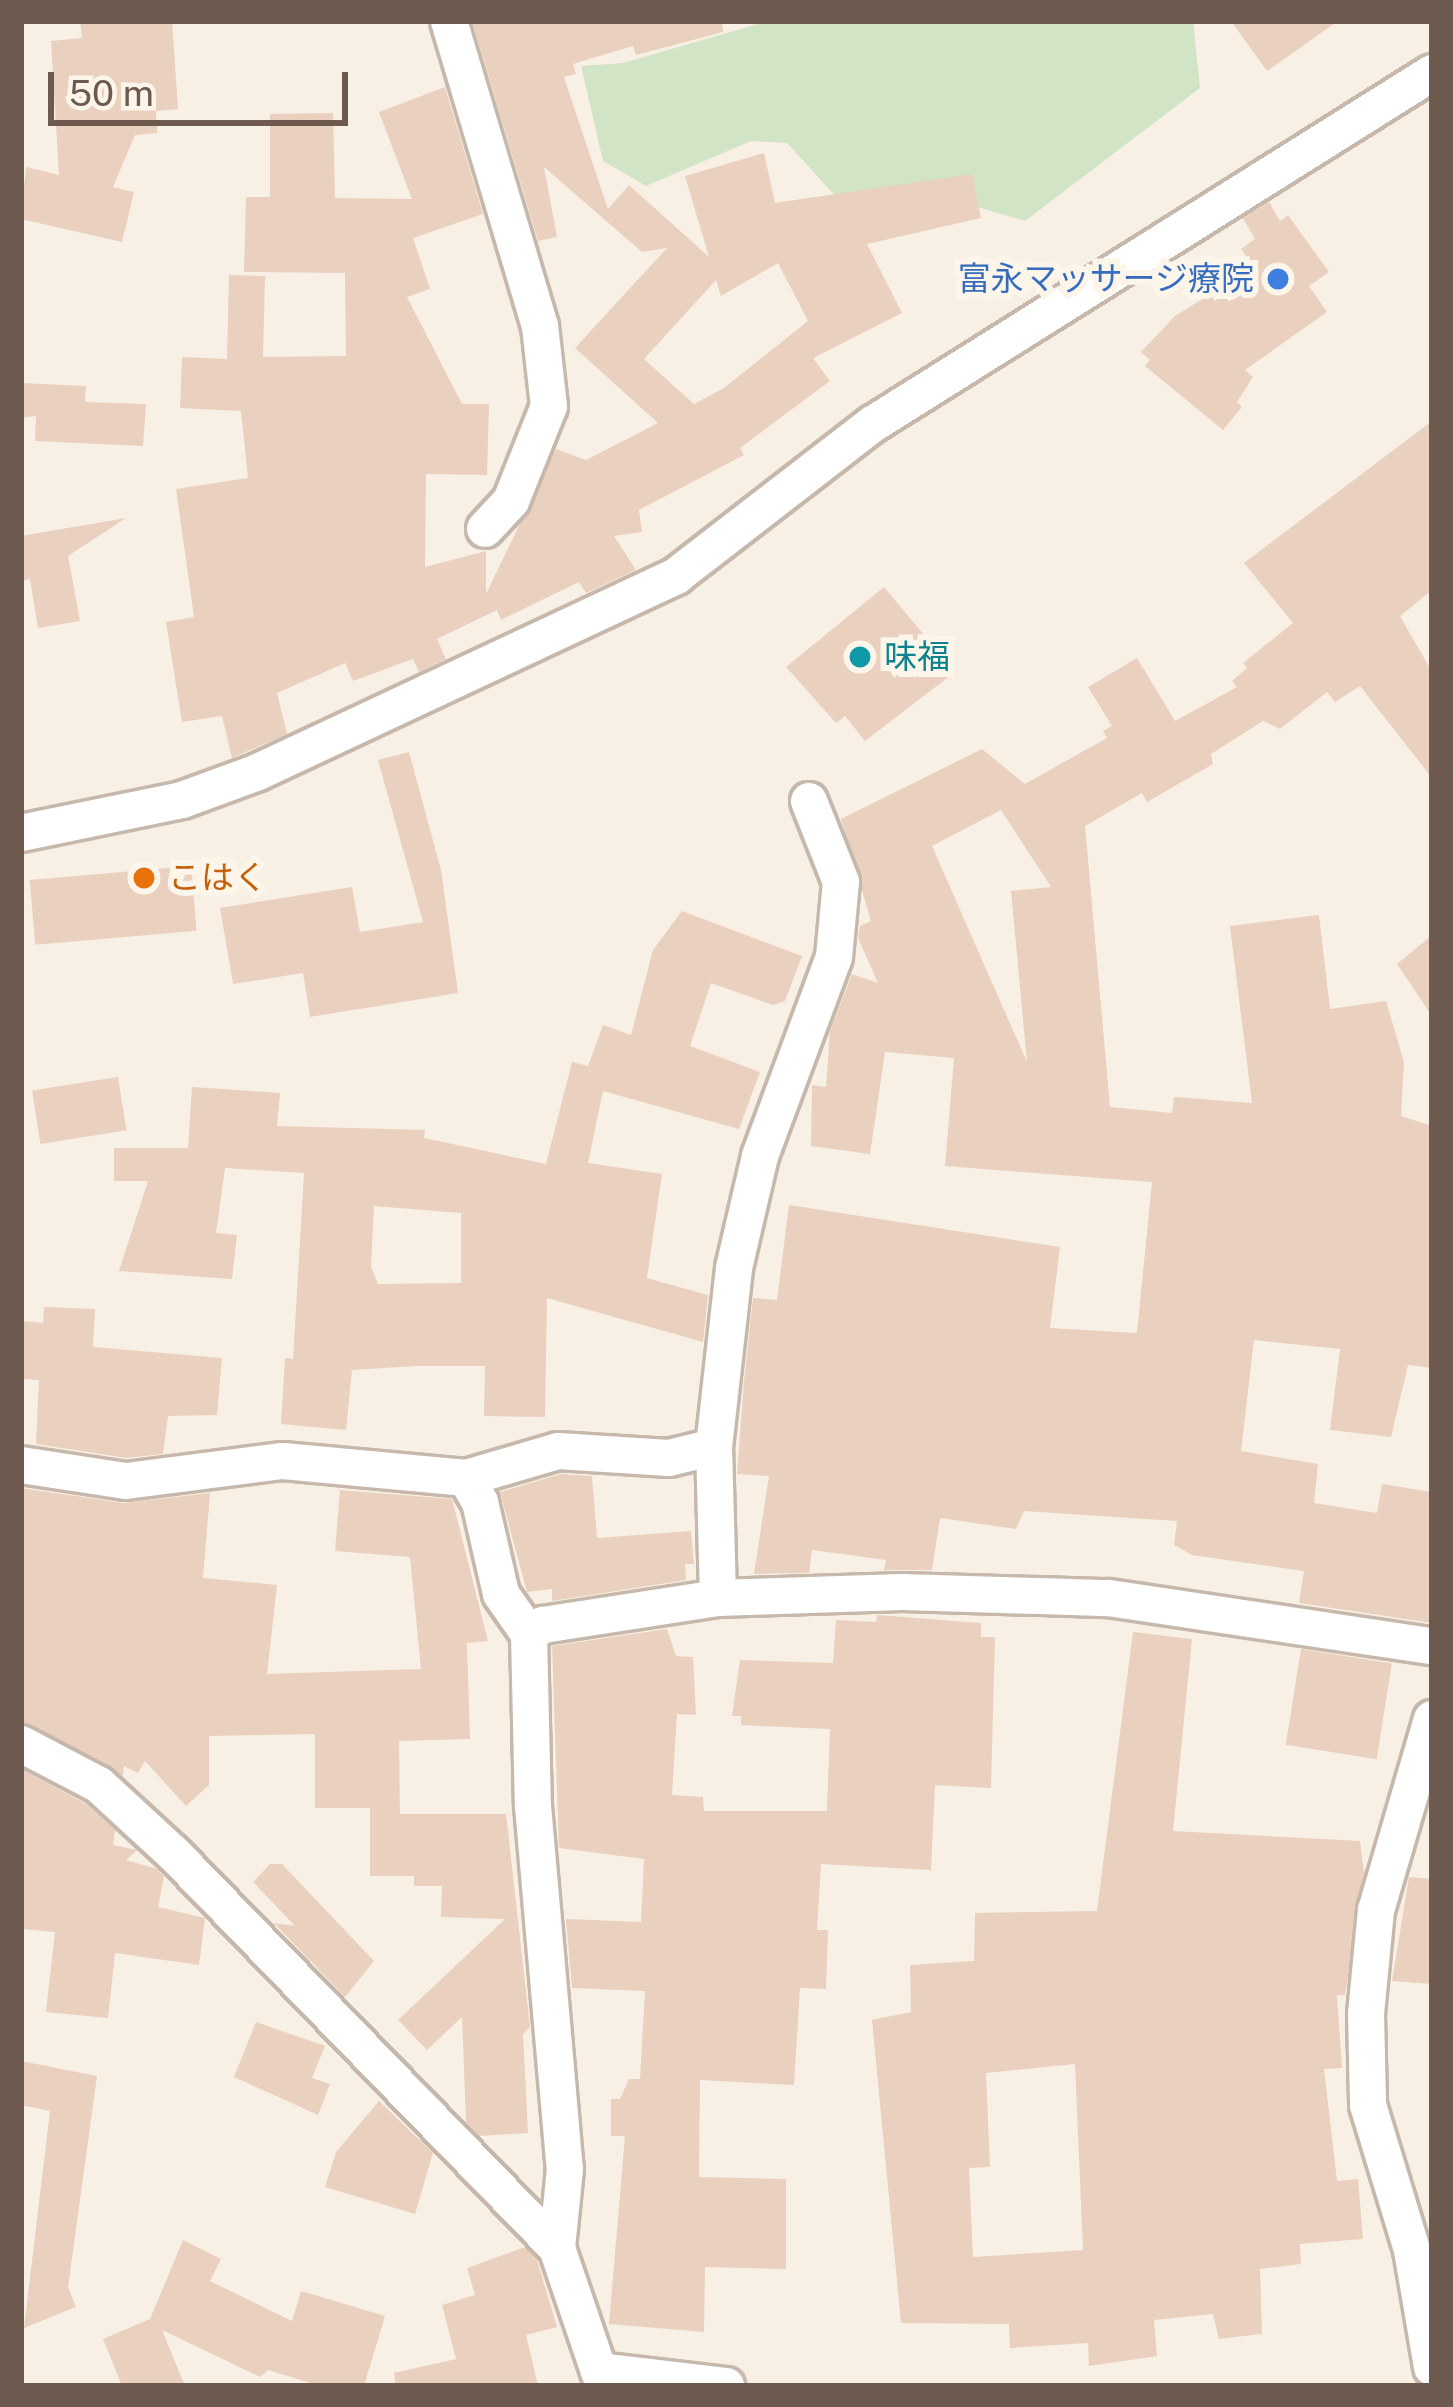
<!DOCTYPE html>
<meta charset="utf-8">
<style>
body{margin:0}
#map{position:relative;width:1453px;height:2407px;overflow:hidden;background:#f8f0e4;font-family:"Public Sans","Noto Sans JP",sans-serif}
div>[style]{position:absolute}
.green>*{inset:0;background:#d1e4c5}
.building>*{inset:0;background:#ead0bf;transform-origin:0 0}
.roads{filter:drop-shadow(3px 0 #c7b8ac) drop-shadow(-3px 0 #c7b8ac) drop-shadow(0 3px #c7b8ac) drop-shadow(0 -3px #c7b8ac)}
.street>*{height:36px;margin:-18px;padding:0 18px;transform-origin:18px;border-radius:18px;background:#fff}
.dots>*{width:33px;height:33px;translate:-50% -50%;box-sizing:border-box;border:6px solid #fcf5e9;border-radius:50%}
span{translate:-50% -50%;white-space:nowrap;text-align:center;line-height:1.15;-webkit-text-stroke:12px #fcf5e9;paint-order:stroke}
.shop-label{font-size:33px;color:#366cbe}
.right{translate:-100% -50%;text-align:right}
.culture-label{font-size:33px;color:#0d838f}
.left{translate:0 -50%;text-align:left}
.food-label{font-size:33px;color:#c56008}
.frame{position:absolute;inset:0;border:24px solid #6d594d;pointer-events:none}
.scale{position:absolute;left:48px;top:72px;width:300px;height:54px;box-sizing:border-box;border:6px solid #6d594d;border-top:0;padding-left:15px;font-size:36px;line-height:42px;white-space:nowrap;color:#6d594d;-webkit-text-stroke:9px #fcf5e9;paint-order:stroke}
</style>
<div id="map">
<div class="green">
<div style="clip-path:polygon(768px 21px,1193px 21px,1200px 88px,1025px 221px,943px 197px,852px 214px,787px 143px,751px 141px,646px 186px,603px 161px,581px 66px,623px 63px)"></div>
</div>
<div class="building">
<div style="clip-path:polygon(80px 21px,172px 21px,178px 109px,156px 111px,157px 133px,135px 135px,113px 187px,134px 192px,122px 242px,21px 219px,26px 167px,59px 175px,51px 41px,82px 38px)"></div>
<div style="clip-path:polygon(evenodd,472px 21px,722px 21px,723px 32px,636px 55px,633px 46px,573px 64px,576px 74px,564px 77px,608px 209px,629px 185px,709px 257px,685px 176px,764px 153px,775px 203px,972px 174px,981px 218px,867px 244px,902px 313px,813px 358px,830px 381px,740px 448px,744px 455px,639px 510px,642px 532px,614px 536px,636px 570px,586px 593px,579px 582px,501px 620px,497px 610px,437px 639px,446px 659px,419px 672px,413px 659px,353px 681px,345px 663px,277px 693px,287px 734px,232px 758px,222px 716px,182px 722px,166px 622px,194px 617px,176px 489px,248px 478px,241px 411px,180px 408px,182px 357px,227px 359px,229px 275px,265px 276px,263px 357px,346px 356px,345px 273px,244px 272px,246px 197px,270px 197px,270px 114px,333px 113px,335px 198px,412px 199px,379px 112px,445px 87px,483px 214px,413px 238px,430px 289px,407px 297px,462px 404px,489px 404px,487px 475px,426px 474px,425px 567px,486px 551px,486px 594px,556px 449px,586px 460px,658px 423px,575px 348px,667px 248px,642px 252px,544px 167px,557px 237px,538px 241px,472px 21px,778px 263px,808px 321px,724px 388px,694px 404px,644px 359px,716px 280px,721px 296px,778px 263px)"></div>
<div style="clip-path:polygon(1231px 21px,1338px 21px,1267px 71px)"></div>
<div style="clip-path:polygon(1269px 202px,1280px 221px,1288px 215px,1329px 272px,1309px 286px,1327px 312px,1245px 370px,1253px 377px,1237px 402px,1242px 407px,1223px 430px,1145px 366px,1150px 360px,1141px 352px,1175px 316px,1254px 267px,1241px 249px,1255px 239px,1243px 218px)"></div>
<div style="clip-path:polygon(21px 383px,86px 386px,85px 402px,146px 404px,143px 446px,35px 441px,36px 416px,21px 418px)"></div>
<div style="clip-path:polygon(evenodd,1432px 421px,1432px 590px,1400px 616px,1432px 672px,1432px 778px,1360px 686px,1335px 702px,1327px 692px,1280px 729px,1263px 721px,1211px 754px,1213px 764px,1192px 776px,1147px 802px,1142px 793px,1085px 826px,1110px 1107px,1172px 1113px,1174px 1097px,1252px 1103px,1230px 926px,1319px 915px,1330px 1009px,1386px 1001px,1404px 1062px,1401px 1116px,1432px 1126px,1432px 1368px,1408px 1365px,1391px 1437px,1330px 1430px,1340px 1349px,1254px 1340px,1241px 1451px,1318px 1464px,1314px 1503px,1377px 1513px,1382px 1484px,1432px 1492px,1432px 1623px,1299px 1603px,1304px 1571px,1192px 1555px,1174px 1545px,1177px 1521px,1024px 1511px,1016px 1529px,940px 1518px,932px 1570px,884px 1570px,886px 1560px,812px 1550px,809px 1573px,754px 1574px,769px 1476px,737px 1474px,744px 1381px,753px 1298px,777px 1300px,789px 1205px,1060px 1247px,1050px 1328px,1137px 1333px,1152px 1182px,945px 1166px,954px 1058px,885px 1052px,870px 1154px,811px 1146px,812px 1085px,826px 1087px,830px 1031px,852px 974px,878px 983px,858px 938px,860px 926px,871px 921px,841px 819px,982px 749px,1025px 784px,1107px 738px,1103px 731px,1112px 726px,1088px 687px,1137px 658px,1175px 721px,1237px 687px,1232px 681px,1247px 668px,1243px 663px,1293px 623px,1244px 563px,1432px 421px,1001px 810px,1051px 887px,1011px 891px,1027px 1062px,932px 846px,1001px 810px)"></div>
<div style="clip-path:polygon(126px 518px,68px 556px,80px 621px,38px 628px,30px 579px,21px 581px,21px 536px)"></div>
<div style="clip-path:polygon(884px 587px,955px 672px,865px 741px,845px 716px,836px 723px,786px 667px)"></div>
<div style="clip-path:polygon(409px 752px,441px 870px,458px 993px,310px 1017px,303px 973px,233px 984px,220px 908px,352px 887px,360px 932px,423px 922px,378px 760px)"></div>
<div style="left:191px;top:866px;width:65px;height:162px;rotate:85deg"></div>
<div style="clip-path:polygon(evenodd,682px 911px,802px 956px,785px 1001px,773px 1005px,711px 983px,690px 1046px,760px 1072px,739px 1129px,603px 1091px,588px 1163px,662px 1174px,647px 1278px,708px 1295px,703px 1342px,547px 1298px,545px 1417px,484px 1416px,485px 1366px,416px 1366px,352px 1370px,346px 1430px,281px 1424px,285px 1358px,293px 1359px,304px 1173px,225px 1168px,216px 1233px,237px 1235px,232px 1279px,119px 1271px,148px 1181px,114px 1181px,114px 1148px,188px 1148px,192px 1087px,280px 1093px,277px 1126px,425px 1130px,424px 1138px,546px 1164px,572px 1062px,588px 1066px,603px 1025px,631px 1035px,653px 950px,682px 911px,374px 1206px,461px 1213px,461px 1283px,378px 1284px,371px 1267px,374px 1206px)"></div>
<div style="clip-path:polygon(1432px 935px,1432px 1016px,1397px 964px)"></div>
<div style="left:118px;top:1077px;width:54px;height:87px;rotate:81deg"></div>
<div style="clip-path:polygon(44px 1307px,95px 1309px,93px 1347px,222px 1358px,217px 1415px,168px 1416px,163px 1454px,126px 1458px,36px 1444px,39px 1380px,21px 1379px,21px 1321px,43px 1323px)"></div>
<div style="clip-path:polygon(561px 1474px,592px 1476px,597px 1538px,691px 1531px,694px 1564px,685px 1564px,686px 1580px,552px 1601px,552px 1589px,527px 1592px,500px 1492px)"></div>
<div style="clip-path:polygon(21px 1488px,123px 1503px,210px 1493px,203px 1578px,277px 1585px,267px 1674px,421px 1669px,410px 1557px,335px 1551px,340px 1490px,452px 1499px,488px 1641px,467px 1643px,470px 1739px,399px 1741px,400px 1814px,506px 1814px,530px 2027px,523px 2034px,528px 2133px,479px 2136px,466px 2122px,462px 2017px,427px 2050px,398px 2020px,505px 1919px,441px 1917px,442px 1886px,414px 1886px,414px 1876px,370px 1876px,370px 1808px,315px 1808px,315px 1734px,209px 1736px,209px 1785px,186px 1806px,145px 1761px,138px 1773px,124px 1766px,123px 1776px,21px 1722px)"></div>
<div style="clip-path:polygon(877px 1615px,981px 1623px,981px 1637px,995px 1637px,991px 1788px,935px 1785px,931px 1870px,821px 1864px,817px 1930px,828px 1930px,826px 1989px,800px 1988px,794px 2085px,700px 2080px,699px 2177px,786px 2179px,786px 2269px,705px 2267px,704px 2332px,609px 2324px,625px 2136px,611px 2136px,611px 2099px,620px 2099px,629px 2079px,640px 2079px,645px 1991px,572px 1988px,566px 1919px,641px 1922px,644px 1859px,559px 1848px,552px 1646px,667px 1629px,676px 1656px,693px 1657px,696px 1715px,677px 1714px,672px 1795px,703px 1797px,704px 1811px,827px 1811px,830px 1729px,741px 1725px,741px 1716px,732px 1716px,740px 1660px,833px 1663px,836px 1620px,876px 1622px)"></div>
<div style="clip-path:polygon(evenodd,1133px 1632px,1192px 1639px,1173px 1831px,1360px 1841px,1364px 1873px,1345px 1995px,1337px 1995px,1342px 2068px,1324px 2069px,1337px 2181px,1358px 2179px,1363px 2239px,1300px 2244px,1301px 2264px,1260px 2269px,1262px 2334px,1219px 2339px,1213px 2314px,1154px 2320px,1157px 2356px,1089px 2366px,1088px 2343px,1010px 2348px,1009px 2324px,901px 2323px,872px 2020px,911px 2012px,910px 1965px,974px 1961px,975px 1913px,1097px 1911px,1133px 1632px,1075px 2064px,1083px 2250px,973px 2257px,969px 2168px,990px 2167px,986px 2073px,1075px 2064px)"></div>
<div style="left:1301px;top:1649px;width:92px;height:97px;rotate:9deg"></div>
<div style="clip-path:polygon(21px 1769px,86px 1804px,115px 1830px,113px 1845px,137px 1850px,126px 1860px,157px 1869px,164px 1876px,158px 1907px,205px 1918px,199px 1965px,115px 1953px,108px 2018px,46px 2012px,55px 1932px,21px 1929px)"></div>
<div style="clip-path:polygon(270px 1864px,282px 1864px,374px 1961px,345px 1997px,274px 1923px,295px 1926px,253px 1882px)"></div>
<div style="clip-path:polygon(1409px 1877px,1432px 1879px,1432px 1984px,1392px 1981px)"></div>
<div style="clip-path:polygon(256px 2022px,325px 2046px,312px 2078px,330px 2084px,318px 2115px,234px 2077px)"></div>
<div style="clip-path:polygon(21px 2061px,97px 2076px,68px 2287px,76px 2307px,24px 2328px,50px 2111px,21px 2105px)"></div>
<div style="clip-path:polygon(379px 2101px,433px 2153px,415px 2214px,325px 2187px,336px 2152px)"></div>
<div style="clip-path:polygon(183px 2240px,221px 2259px,210px 2281px,292px 2321px,301px 2291px,385px 2316px,364px 2386px,320px 2386px,268px 2370px,260px 2377px,162px 2330px,185px 2386px,122px 2386px,103px 2339px,150px 2319px)"></div>
<div style="clip-path:polygon(525px 2247px,537px 2260px,557px 2327px,526px 2335px,538px 2386px,396px 2386px,394px 2373px,456px 2359px,442px 2305px,475px 2295px,467px 2268px)"></div>
</div>
<div class="roads">
<div class="street">
<div style="left:449px;top:21px;width:318px;rotate:73.4deg"></div>
<div style="left:540px;top:326px;width:81px;rotate:83.6deg"></div>
<div style="left:549px;top:406px;width:102px;rotate:111.8deg"></div>
<div style="left:511px;top:501px;width:38px;rotate:133deg"></div>
<div style="left:21px;top:833px;width:164px;rotate:-11.6deg"></div>
<div style="left:182px;top:800px;width:81px;rotate:-20.2deg"></div>
<div style="left:258px;top:772px;width:462px;rotate:-25.1deg"></div>
<div style="left:676px;top:576px;width:249px;rotate:-37.7deg"></div>
<div style="left:873px;top:424px;width:660px;rotate:-32.12deg"></div>
<div style="left:21px;top:1465px;width:106px;rotate:8.7deg"></div>
<div style="left:126px;top:1481px;width:158px;rotate:-7.3deg"></div>
<div style="left:283px;top:1461px;width:184px;rotate:5.3deg"></div>
<div style="left:466px;top:1478px;width:28px;rotate:60deg"></div>
<div style="left:480px;top:1502px;width:94px;rotate:77.1deg"></div>
<div style="left:501px;top:1594px;width:49px;rotate:55deg"></div>
<div style="left:529px;top:1634px;width:172px;rotate:88.7deg"></div>
<div style="left:533px;top:1806px;width:364px;rotate:85deg"></div>
<div style="left:565px;top:2169px;width:79px;rotate:95.8deg"></div>
<div style="left:466px;top:1478px;width:96px;rotate:-16.4deg"></div>
<div style="left:558px;top:1451px;width:111px;rotate:3.6deg"></div>
<div style="left:669px;top:1458px;width:46px;rotate:-13.7deg"></div>
<div style="left:718px;top:1598px;width:151px;rotate:-91.5deg"></div>
<div style="left:714px;top:1447px;width:180px;rotate:-83.6deg"></div>
<div style="left:734px;top:1268px;width:115px;rotate:-76.9deg"></div>
<div style="left:760px;top:1156px;width:212px;rotate:-69.6deg"></div>
<div style="left:834px;top:957px;width:75px;rotate:-84.7deg"></div>
<div style="left:841px;top:882px;width:87px;rotate:-111.6deg"></div>
<div style="left:529px;top:1634px;width:17px;rotate:-33deg"></div>
<div style="left:543px;top:1625px;width:177px;rotate:-8.8deg"></div>
<div style="left:718px;top:1598px;width:184px;rotate:-1.9deg"></div>
<div style="left:902px;top:1592px;width:207px;rotate:1.7deg"></div>
<div style="left:1109px;top:1598px;width:327px;rotate:8.5deg"></div>
<div style="left:1432px;top:1719px;width:199px;rotate:106.3deg"></div>
<div style="left:1376px;top:1910px;width:104px;rotate:95.5deg"></div>
<div style="left:1366px;top:2014px;width:91px;rotate:88.7deg"></div>
<div style="left:1368px;top:2105px;width:152px;rotate:73.1deg"></div>
<div style="left:1412px;top:2250px;width:119px;rotate:80.3deg"></div>
<div style="left:21px;top:1744px;width:88px;rotate:27.7deg"></div>
<div style="left:99px;top:1785px;width:100px;rotate:42.6deg"></div>
<div style="left:173px;top:1853px;width:551px;rotate:45.81deg"></div>
<div style="left:557px;top:2248px;width:146px;rotate:71.2deg"></div>
<div style="left:599px;top:2371px;width:128px;rotate:6.7deg"></div>
</div>
</div>
<div class="dots">
<div style="left:1278px;top:279px;background:#3f7fe0"></div>
<div style="left:860px;top:657px;background:#0f9aa8"></div>
<div style="left:144px;top:878px;background:#e8710a"></div>
</div>
<div class="shop-label">
<span class="right" style="left:1254px;top:279px">富永マッサージ療院</span>
</div>
<div class="culture-label">
<span class="left" style="left:884px;top:657px">味福</span>
</div>
<div class="food-label">
<span class="left" style="left:168px;top:878px">こはく</span>
</div>
<div class="frame"></div>
<div class="scale">50 m</div>
</div>
